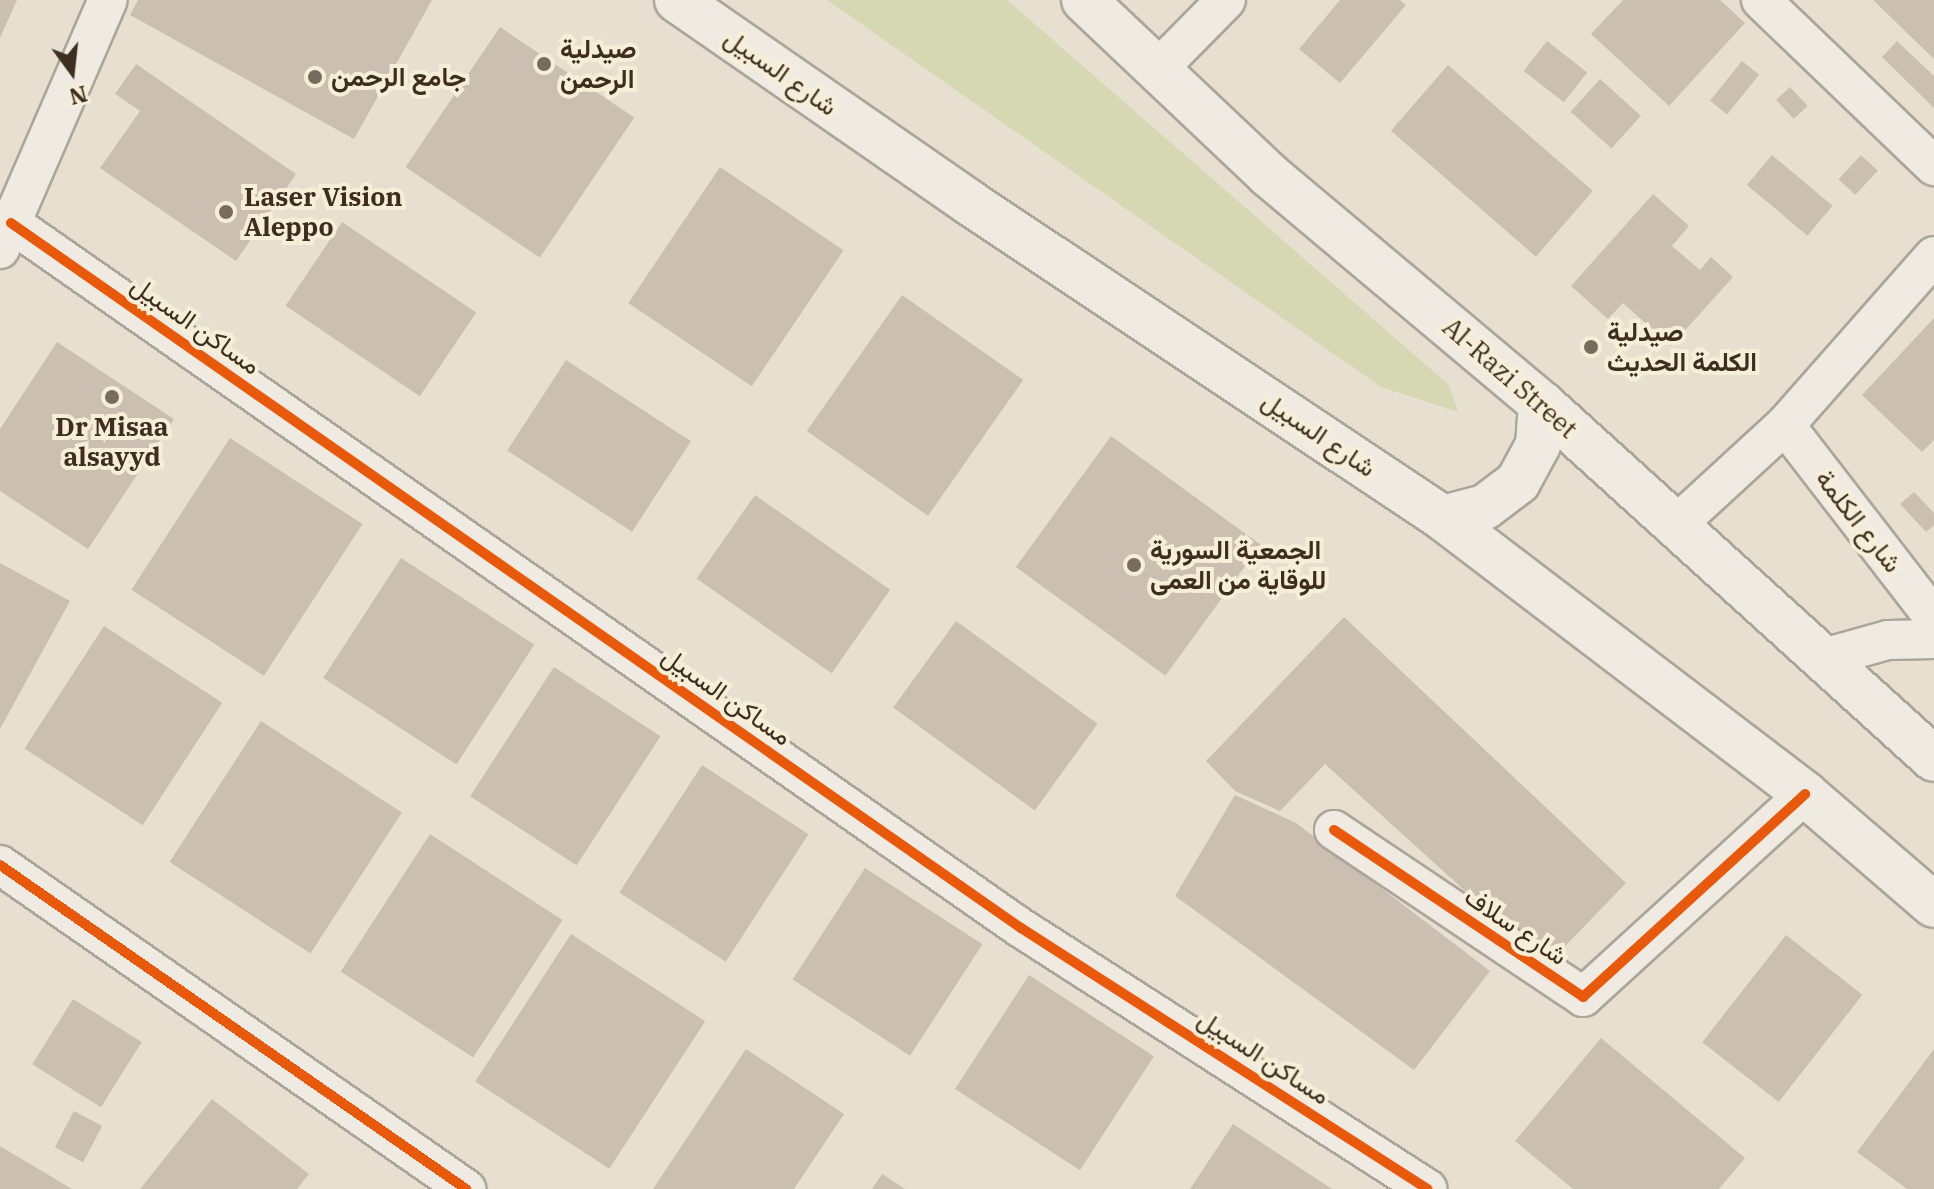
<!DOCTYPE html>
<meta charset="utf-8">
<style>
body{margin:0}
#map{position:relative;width:1934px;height:1189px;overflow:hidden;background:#e7e0d1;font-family:"IBM Plex Serif",Vazirmatn,serif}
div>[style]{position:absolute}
.green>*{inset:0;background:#d6d7b3}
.building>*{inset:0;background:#cbbfb2;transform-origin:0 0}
.roads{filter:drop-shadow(2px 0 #ada599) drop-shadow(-2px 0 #ada599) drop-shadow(0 2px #ada599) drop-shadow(0 -2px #ada599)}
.street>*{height:38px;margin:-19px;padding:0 19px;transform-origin:19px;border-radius:19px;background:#efebe3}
.secondary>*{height:44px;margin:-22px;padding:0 22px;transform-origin:22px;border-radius:22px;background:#efebe3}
.cycleway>*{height:10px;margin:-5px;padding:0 5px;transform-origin:5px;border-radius:5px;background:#e8590c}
.dots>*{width:22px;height:22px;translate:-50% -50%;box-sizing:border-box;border:4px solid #f7eed8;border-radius:50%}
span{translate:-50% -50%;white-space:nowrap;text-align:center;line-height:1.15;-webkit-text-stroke:8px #f7eed8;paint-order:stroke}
.poi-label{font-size:26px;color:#3d2e20;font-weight:700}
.left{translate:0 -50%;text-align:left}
.street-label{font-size:26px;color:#3d2e20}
.north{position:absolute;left:32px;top:32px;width:80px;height:80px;-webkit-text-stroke:6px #f7eed8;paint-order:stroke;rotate:165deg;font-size:22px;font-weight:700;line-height:32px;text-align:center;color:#3d2e20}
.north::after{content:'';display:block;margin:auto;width:28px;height:36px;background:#3d2e20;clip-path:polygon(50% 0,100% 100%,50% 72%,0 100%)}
</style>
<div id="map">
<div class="green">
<div style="clip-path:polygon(827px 0,1007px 0,1449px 385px,1458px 412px,1381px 387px)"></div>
</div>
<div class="building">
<div style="clip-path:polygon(0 0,17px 0,0 38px)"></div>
<div style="clip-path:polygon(138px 0,432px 0,354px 139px,130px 15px)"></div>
<div style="clip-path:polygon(1340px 0,1400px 0,1406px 5px,1340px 83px,1299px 49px)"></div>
<div style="clip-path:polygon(1623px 0,1720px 0,1745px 23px,1669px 106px,1591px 34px)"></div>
<div style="clip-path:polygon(1873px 0,1934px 0,1934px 59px)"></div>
<div style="left:500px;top:27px;width:162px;height:169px;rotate:34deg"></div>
<div style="left:1547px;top:41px;width:51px;height:38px;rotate:38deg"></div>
<div style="clip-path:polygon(1897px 41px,1934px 76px,1934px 108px,1882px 57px)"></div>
<div style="left:1742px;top:61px;width:22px;height:51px;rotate:39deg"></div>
<div style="clip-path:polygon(136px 64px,296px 174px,236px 261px,100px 168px,140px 111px,115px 94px)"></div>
<div style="left:1448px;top:65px;width:192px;height:87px;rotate:41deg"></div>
<div style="left:1600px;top:79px;width:55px;height:44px;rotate:42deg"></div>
<div style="left:1790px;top:87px;width:26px;height:19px;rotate:47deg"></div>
<div style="left:1772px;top:155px;width:79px;height:39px;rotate:40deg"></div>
<div style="left:1861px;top:155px;width:23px;height:33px;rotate:43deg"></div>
<div style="left:720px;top:167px;width:149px;height:164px;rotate:34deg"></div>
<div style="clip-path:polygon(1653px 194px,1689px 226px,1672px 246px,1700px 270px,1711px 257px,1733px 277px,1671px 346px,1623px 303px,1608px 319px,1571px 286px)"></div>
<div style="left:342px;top:222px;width:162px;height:101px;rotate:34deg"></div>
<div style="left:902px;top:295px;width:148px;height:166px;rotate:35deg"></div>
<div style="clip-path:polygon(1934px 318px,1934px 440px,1922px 452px,1862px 395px)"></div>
<div style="clip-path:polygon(57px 342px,174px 419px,88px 549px,0 491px,0 429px)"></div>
<div style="left:566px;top:360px;width:149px;height:108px;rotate:33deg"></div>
<div style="left:1111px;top:436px;width:185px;height:162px;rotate:36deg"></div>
<div style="left:230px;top:438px;width:158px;height:181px;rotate:33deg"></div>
<div style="clip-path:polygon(1914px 492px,1934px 513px,1934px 525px,1926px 532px,1900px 504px)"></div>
<div style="left:755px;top:495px;width:165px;height:102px;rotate:35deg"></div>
<div style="left:401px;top:558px;width:159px;height:143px;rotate:33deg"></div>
<div style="clip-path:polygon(0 563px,70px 601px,0 729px)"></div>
<div style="clip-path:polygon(1344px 617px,1626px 883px,1547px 965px,1325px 764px,1280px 811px,1235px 791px,1206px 761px)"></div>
<div style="left:956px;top:621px;width:175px;height:107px;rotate:36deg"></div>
<div style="left:104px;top:626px;width:141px;height:146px;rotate:33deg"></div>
<div style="left:554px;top:667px;width:127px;height:154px;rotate:33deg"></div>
<div style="left:261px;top:721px;width:168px;height:168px;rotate:33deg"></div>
<div style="left:702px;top:765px;width:127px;height:152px;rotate:33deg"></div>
<div style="clip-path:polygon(1235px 795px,1296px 823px,1490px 971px,1414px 1070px,1175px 896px)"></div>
<div style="left:430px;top:834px;width:158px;height:164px;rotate:33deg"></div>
<div style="left:865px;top:868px;width:140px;height:133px;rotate:33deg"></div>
<div style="left:571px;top:934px;width:160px;height:176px;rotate:33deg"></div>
<div style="left:1786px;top:935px;width:97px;height:136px;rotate:38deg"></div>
<div style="left:1029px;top:975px;width:149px;height:136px;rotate:33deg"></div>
<div style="left:73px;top:999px;width:81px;height:77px;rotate:32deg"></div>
<div style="clip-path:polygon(1601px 1038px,1745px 1158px,1719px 1189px,1573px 1189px,1515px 1141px)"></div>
<div style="clip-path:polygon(746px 1049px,844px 1114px,794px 1189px,653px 1189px)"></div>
<div style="clip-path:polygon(1934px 1049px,1934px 1189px,1907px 1189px,1857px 1152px)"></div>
<div style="clip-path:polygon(212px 1099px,309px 1174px,297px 1189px,140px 1189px)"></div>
<div style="left:74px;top:1111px;width:32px;height:41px;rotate:28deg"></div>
<div style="clip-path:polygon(1233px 1124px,1332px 1189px,1190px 1189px)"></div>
<div style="clip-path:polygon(0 1146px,72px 1189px,0 1189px)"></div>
<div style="clip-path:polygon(882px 1174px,905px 1189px,872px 1189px)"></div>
</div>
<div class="roads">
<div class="street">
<div style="left:1761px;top:0;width:240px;rotate:43.8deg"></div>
<div style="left:1157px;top:70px;width:98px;rotate:-45.4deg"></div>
<div style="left:11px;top:223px;width:1232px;rotate:34.92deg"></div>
<div style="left:1021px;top:928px;width:483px;rotate:32.7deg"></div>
<div style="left:0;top:249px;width:271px;rotate:-66.6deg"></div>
<div style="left:1785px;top:425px;width:244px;rotate:52.3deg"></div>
<div style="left:1675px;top:526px;width:149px;rotate:-42.6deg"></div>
<div style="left:1785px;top:425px;width:225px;rotate:-48.6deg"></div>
<div style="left:1827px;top:657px;width:63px;rotate:-15.6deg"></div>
<div style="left:1888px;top:640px;width:46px;rotate:-1.2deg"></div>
<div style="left:1334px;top:830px;width:300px;rotate:33.8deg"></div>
<div style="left:1583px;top:997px;width:301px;rotate:-42.4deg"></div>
<div style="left:0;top:865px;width:568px;rotate:34.81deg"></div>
</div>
<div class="secondary">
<div style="left:677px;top:0;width:356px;rotate:34.7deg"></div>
<div style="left:970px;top:203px;width:568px;rotate:33.66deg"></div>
<div style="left:1443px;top:518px;width:455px;rotate:37.3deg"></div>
<div style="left:1805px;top:794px;width:170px;rotate:40.7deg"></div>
<div style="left:1084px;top:0;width:255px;rotate:43.4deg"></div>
<div style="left:1269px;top:175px;width:355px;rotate:40deg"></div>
<div style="left:1541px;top:403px;width:530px;rotate:42.17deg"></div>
<div style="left:1443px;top:518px;width:43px;rotate:-14.7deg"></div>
<div style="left:1485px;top:507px;width:41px;rotate:-37.1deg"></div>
<div style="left:1518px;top:482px;width:42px;rotate:-61.6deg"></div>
<div style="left:1538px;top:445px;width:42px;rotate:-85.9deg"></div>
</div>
</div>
<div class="cycleway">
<div style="left:11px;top:223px;width:1232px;rotate:34.92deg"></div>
<div style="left:1021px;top:928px;width:483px;rotate:32.7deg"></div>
<div style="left:1334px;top:830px;width:300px;rotate:33.8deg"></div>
<div style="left:1583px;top:997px;width:301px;rotate:-42.4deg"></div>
<div style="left:0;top:865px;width:568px;rotate:34.81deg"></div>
</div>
<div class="dots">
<div style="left:544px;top:64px;background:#786c5e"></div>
<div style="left:315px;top:77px;background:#786c5e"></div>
<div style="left:226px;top:212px;background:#786c5e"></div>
<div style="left:1591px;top:347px;background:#786c5e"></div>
<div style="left:112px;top:397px;background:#786c5e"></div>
<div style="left:1134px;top:565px;background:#786c5e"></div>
</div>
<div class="poi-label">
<span class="left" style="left:560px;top:64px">صيدلية<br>الرحمن</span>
<span class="left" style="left:331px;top:77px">جامع الرحمن</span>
<span class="left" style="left:244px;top:212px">Laser Vision<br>Aleppo</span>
<span class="left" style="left:1607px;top:347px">صيدلية<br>الكلمة الحديث</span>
<span style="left:112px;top:442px">Dr Misaa<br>alsayyd</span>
<span class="left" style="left:1150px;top:565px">الجمعية السورية<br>للوقاية من العمى</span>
</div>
<div class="street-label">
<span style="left:781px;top:72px;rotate:35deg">شارع السبيل</span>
<span style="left:196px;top:325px;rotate:35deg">مساكن السبيل</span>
<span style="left:1510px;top:378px;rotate:41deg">Al-Razi Street</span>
<span style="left:1319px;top:434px;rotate:34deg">شارع السبيل</span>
<span style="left:1859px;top:521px;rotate:52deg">شارع الكلمة</span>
<span style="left:727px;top:696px;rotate:35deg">مساكن السبيل</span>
<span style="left:1516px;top:926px;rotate:34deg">شارع سلاف</span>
<span style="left:1264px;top:1057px;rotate:33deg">مساكن السبيل</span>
</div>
<div class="north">N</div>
</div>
